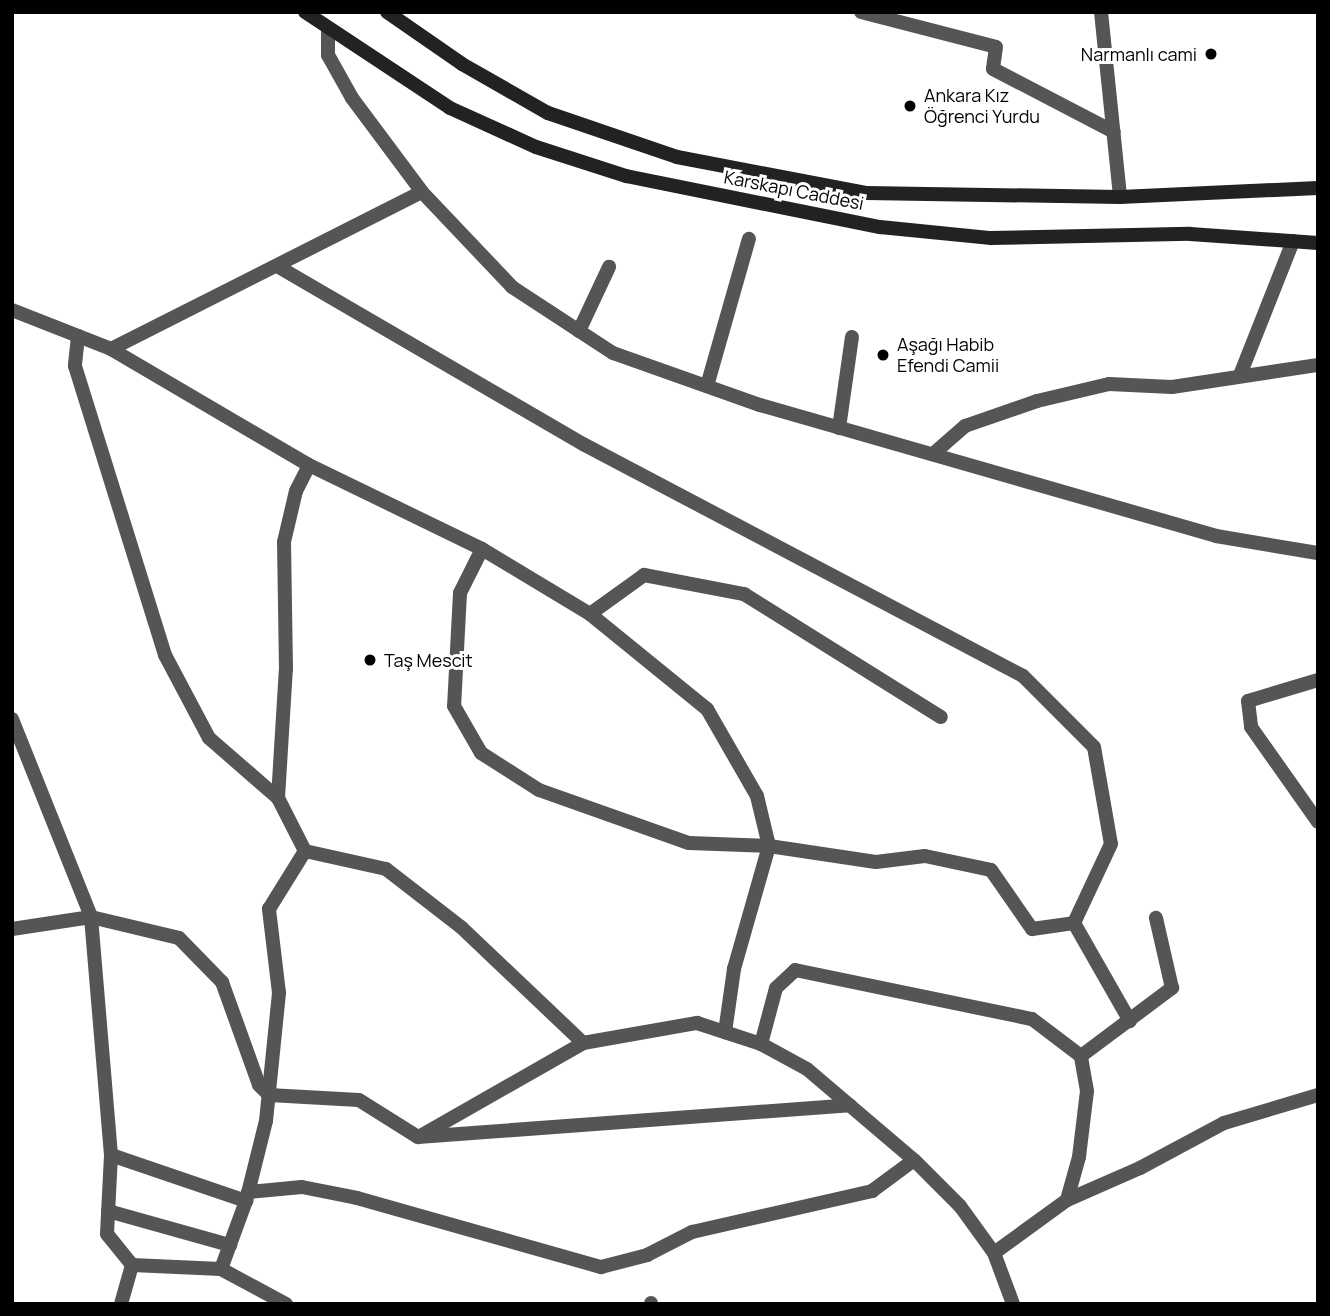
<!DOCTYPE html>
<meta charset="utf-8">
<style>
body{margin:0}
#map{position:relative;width:1330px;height:1316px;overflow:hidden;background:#fff;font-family:Manrope,sans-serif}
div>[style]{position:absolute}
.minor>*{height:14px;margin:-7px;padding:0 7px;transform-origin:7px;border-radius:7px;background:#555}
.secondary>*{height:14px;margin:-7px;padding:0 7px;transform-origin:7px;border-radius:7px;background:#222}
.dots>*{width:19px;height:19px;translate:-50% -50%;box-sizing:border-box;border:4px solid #fff;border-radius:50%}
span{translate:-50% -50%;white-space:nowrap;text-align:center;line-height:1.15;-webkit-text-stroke:6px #fff;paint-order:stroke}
.poi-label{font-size:18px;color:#000}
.right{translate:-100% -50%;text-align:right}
.left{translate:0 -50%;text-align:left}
.street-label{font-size:18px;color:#000}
.frame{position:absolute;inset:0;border:14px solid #000;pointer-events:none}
</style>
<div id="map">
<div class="minor">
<div style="left:861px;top:12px;width:139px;rotate:14.5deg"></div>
<div style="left:996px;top:47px;width:22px;rotate:98deg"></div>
<div style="left:993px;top:69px;width:136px;rotate:27.5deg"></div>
<div style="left:1101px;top:12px;width:186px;rotate:84.1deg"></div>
<div style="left:328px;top:29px;width:26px;rotate:90deg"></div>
<div style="left:328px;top:55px;width:49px;rotate:60.8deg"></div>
<div style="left:352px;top:98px;width:117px;rotate:53.3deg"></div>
<div style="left:422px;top:192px;width:131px;rotate:46.5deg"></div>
<div style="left:512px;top:287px;width:121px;rotate:33.2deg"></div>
<div style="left:613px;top:353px;width:156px;rotate:19.5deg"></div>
<div style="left:760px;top:405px;width:474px;rotate:16deg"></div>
<div style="left:1216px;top:536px;width:103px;rotate:9.5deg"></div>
<div style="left:277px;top:266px;width:354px;rotate:30.2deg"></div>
<div style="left:583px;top:444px;width:497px;rotate:27.8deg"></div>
<div style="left:1023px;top:676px;width:100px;rotate:45deg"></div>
<div style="left:1094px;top:747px;width:98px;rotate:80.1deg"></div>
<div style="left:1111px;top:844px;width:87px;rotate:115.1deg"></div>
<div style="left:12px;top:310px;width:106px;rotate:21.5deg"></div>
<div style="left:111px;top:349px;width:348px;rotate:-26.8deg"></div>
<div style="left:579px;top:331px;width:71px;rotate:-64.9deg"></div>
<div style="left:78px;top:336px;width:30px;rotate:96deg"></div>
<div style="left:75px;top:366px;width:303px;rotate:72.7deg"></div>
<div style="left:165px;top:655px;width:94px;rotate:62.1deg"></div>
<div style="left:209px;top:738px;width:91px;rotate:41deg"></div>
<div style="left:278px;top:798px;width:59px;rotate:63deg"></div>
<div style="left:111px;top:349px;width:229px;rotate:30.4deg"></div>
<div style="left:309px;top:465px;width:192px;rotate:25.9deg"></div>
<div style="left:482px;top:549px;width:126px;rotate:31deg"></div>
<div style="left:590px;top:614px;width:151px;rotate:39.1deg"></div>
<div style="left:707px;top:709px;width:100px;rotate:60.1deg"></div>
<div style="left:757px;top:796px;width:51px;rotate:76.5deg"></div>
<div style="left:769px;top:846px;width:128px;rotate:105.9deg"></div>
<div style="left:734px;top:969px;width:64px;rotate:98.1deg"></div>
<div style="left:1240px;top:375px;width:144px;rotate:-68.4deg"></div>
<div style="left:707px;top:386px;width:153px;rotate:-74.1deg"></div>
<div style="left:839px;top:428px;width:92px;rotate:-81.9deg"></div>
<div style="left:933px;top:454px;width:43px;rotate:-41.2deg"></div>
<div style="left:965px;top:426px;width:76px;rotate:-19.1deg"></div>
<div style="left:1037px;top:401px;width:74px;rotate:-13.3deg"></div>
<div style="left:1109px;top:384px;width:63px;rotate:2.7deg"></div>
<div style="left:1172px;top:387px;width:148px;rotate:-8.6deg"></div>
<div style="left:482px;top:549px;width:49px;rotate:116.6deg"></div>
<div style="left:460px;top:593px;width:113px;rotate:93deg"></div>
<div style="left:454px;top:706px;width:54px;rotate:60.1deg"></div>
<div style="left:481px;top:753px;width:69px;rotate:32.5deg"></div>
<div style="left:539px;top:790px;width:159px;rotate:19.5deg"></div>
<div style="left:689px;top:843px;width:80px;rotate:2.1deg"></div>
<div style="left:769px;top:846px;width:108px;rotate:8.5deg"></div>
<div style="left:876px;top:862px;width:49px;rotate:-7deg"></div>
<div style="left:925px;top:856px;width:67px;rotate:12deg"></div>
<div style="left:991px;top:870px;width:72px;rotate:55.2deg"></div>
<div style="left:1032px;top:929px;width:42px;rotate:-8.1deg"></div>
<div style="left:590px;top:614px;width:67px;rotate:-35.8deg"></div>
<div style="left:644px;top:575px;width:102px;rotate:10.8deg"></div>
<div style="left:744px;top:594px;width:232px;rotate:32deg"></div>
<div style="left:1318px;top:680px;width:73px;rotate:163.3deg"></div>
<div style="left:1248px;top:701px;width:26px;rotate:83deg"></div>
<div style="left:1251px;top:727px;width:116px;rotate:54.8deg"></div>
<div style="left:12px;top:719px;width:213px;rotate:68.2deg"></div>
<div style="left:91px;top:917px;width:239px;rotate:85.2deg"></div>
<div style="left:111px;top:1155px;width:79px;rotate:92.9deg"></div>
<div style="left:107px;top:1234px;width:40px;rotate:51deg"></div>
<div style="left:278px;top:798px;width:129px;rotate:-86.5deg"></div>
<div style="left:286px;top:669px;width:127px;rotate:-90.9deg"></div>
<div style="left:284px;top:542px;width:52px;rotate:-76.8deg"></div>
<div style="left:296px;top:491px;width:29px;rotate:-63deg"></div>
<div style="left:305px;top:851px;width:83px;rotate:12.5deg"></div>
<div style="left:386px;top:869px;width:96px;rotate:37.8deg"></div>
<div style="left:462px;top:928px;width:167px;rotate:43.5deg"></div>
<div style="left:1074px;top:923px;width:113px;rotate:60.3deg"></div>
<div style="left:12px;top:929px;width:80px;rotate:-8.6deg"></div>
<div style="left:91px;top:917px;width:90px;rotate:13.4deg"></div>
<div style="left:179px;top:938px;width:62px;rotate:45.7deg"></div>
<div style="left:222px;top:982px;width:109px;rotate:70.2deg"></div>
<div style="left:259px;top:1085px;width:14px;rotate:45deg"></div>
<div style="left:269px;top:1095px;width:90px;rotate:3.2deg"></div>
<div style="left:359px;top:1100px;width:70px;rotate:32.1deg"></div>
<div style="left:418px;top:1137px;width:433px;rotate:-4.2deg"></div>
<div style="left:761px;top:1044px;width:58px;rotate:-75deg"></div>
<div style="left:776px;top:988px;width:26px;rotate:-43deg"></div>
<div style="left:795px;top:970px;width:242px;rotate:11.7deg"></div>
<div style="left:1032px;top:1019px;width:61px;rotate:37.1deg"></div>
<div style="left:422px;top:1135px;width:185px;rotate:-29.7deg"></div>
<div style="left:583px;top:1043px;width:116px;rotate:-10deg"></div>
<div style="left:697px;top:1023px;width:67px;rotate:18.2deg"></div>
<div style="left:761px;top:1044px;width:52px;rotate:28.5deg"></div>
<div style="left:807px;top:1069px;width:140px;rotate:40.4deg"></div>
<div style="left:914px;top:1160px;width:65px;rotate:45deg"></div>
<div style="left:960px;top:1206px;width:58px;rotate:54.1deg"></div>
<div style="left:111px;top:1155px;width:143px;rotate:18.8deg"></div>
<div style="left:248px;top:1192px;width:54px;rotate:-5.3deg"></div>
<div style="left:302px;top:1187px;width:56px;rotate:11.3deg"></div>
<div style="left:357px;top:1198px;width:254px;rotate:15.8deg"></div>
<div style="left:601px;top:1267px;width:48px;rotate:-14.6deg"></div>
<div style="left:647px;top:1255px;width:51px;rotate:-27.1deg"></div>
<div style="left:692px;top:1232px;width:185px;rotate:-12.8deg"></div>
<div style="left:872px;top:1191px;width:52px;rotate:-36.4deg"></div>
<div style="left:1067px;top:1200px;width:45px;rotate:-74.4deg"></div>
<div style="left:1079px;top:1157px;width:66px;rotate:-83.1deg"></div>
<div style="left:1087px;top:1091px;width:36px;rotate:-100deg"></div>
<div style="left:1081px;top:1056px;width:114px;rotate:-36.8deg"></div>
<div style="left:1172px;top:988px;width:72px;rotate:-102.9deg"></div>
<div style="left:108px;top:1211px;width:127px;rotate:15.6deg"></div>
<div style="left:221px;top:1269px;width:72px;rotate:-69.8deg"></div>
<div style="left:246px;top:1201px;width:82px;rotate:-76deg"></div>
<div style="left:266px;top:1121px;width:129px;rotate:-84.2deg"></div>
<div style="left:279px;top:993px;width:85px;rotate:-96.8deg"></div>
<div style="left:269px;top:909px;width:68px;rotate:-58.2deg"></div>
<div style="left:121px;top:1304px;width:41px;rotate:-74.2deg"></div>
<div style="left:132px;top:1265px;width:89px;rotate:2.6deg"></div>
<div style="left:221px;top:1269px;width:74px;rotate:28.3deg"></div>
<div style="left:651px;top:1304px;width:1px;rotate:-90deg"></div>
<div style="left:1013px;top:1304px;width:54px;rotate:-110.4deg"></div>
<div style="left:994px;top:1253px;width:90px;rotate:-36deg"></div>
<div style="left:1067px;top:1200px;width:80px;rotate:-23.7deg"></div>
<div style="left:1140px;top:1168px;width:95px;rotate:-28.2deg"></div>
<div style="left:1224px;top:1123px;width:98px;rotate:-16.6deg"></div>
</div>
<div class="secondary">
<div style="left:305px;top:12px;width:174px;rotate:33.5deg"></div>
<div style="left:450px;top:108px;width:94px;rotate:24.4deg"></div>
<div style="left:536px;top:147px;width:95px;rotate:17.9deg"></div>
<div style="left:626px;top:176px;width:259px;rotate:11.4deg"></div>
<div style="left:880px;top:227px;width:112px;rotate:5.7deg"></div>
<div style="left:991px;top:238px;width:199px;rotate:-1.2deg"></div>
<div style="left:1190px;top:234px;width:128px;rotate:4deg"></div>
<div style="left:387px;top:12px;width:91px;rotate:34.7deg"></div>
<div style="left:462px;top:64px;width:99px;rotate:29.7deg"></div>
<div style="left:548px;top:113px;width:136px;rotate:18.8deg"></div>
<div style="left:677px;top:157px;width:192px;rotate:10.8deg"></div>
<div style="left:866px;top:193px;width:254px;rotate:0.9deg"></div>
<div style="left:1120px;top:197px;width:198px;rotate:-2.6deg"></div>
</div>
<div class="dots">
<div style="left:1211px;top:54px;background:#000"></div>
<div style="left:910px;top:106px;background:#000"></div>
<div style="left:883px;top:355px;background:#000"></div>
<div style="left:370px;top:660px;background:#000"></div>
</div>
<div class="poi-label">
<span class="right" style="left:1197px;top:54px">Narmanlı cami</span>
<span class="left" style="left:924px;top:106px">Ankara Kız<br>Öğrenci Yurdu</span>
<span class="left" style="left:897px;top:355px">Aşağı Habib<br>Efendi Camii</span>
<span class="left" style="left:384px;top:660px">Taş Mescit</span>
</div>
<div class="street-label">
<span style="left:794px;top:190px;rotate:11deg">Karskapı Caddesi</span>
</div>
<div class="frame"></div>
</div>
